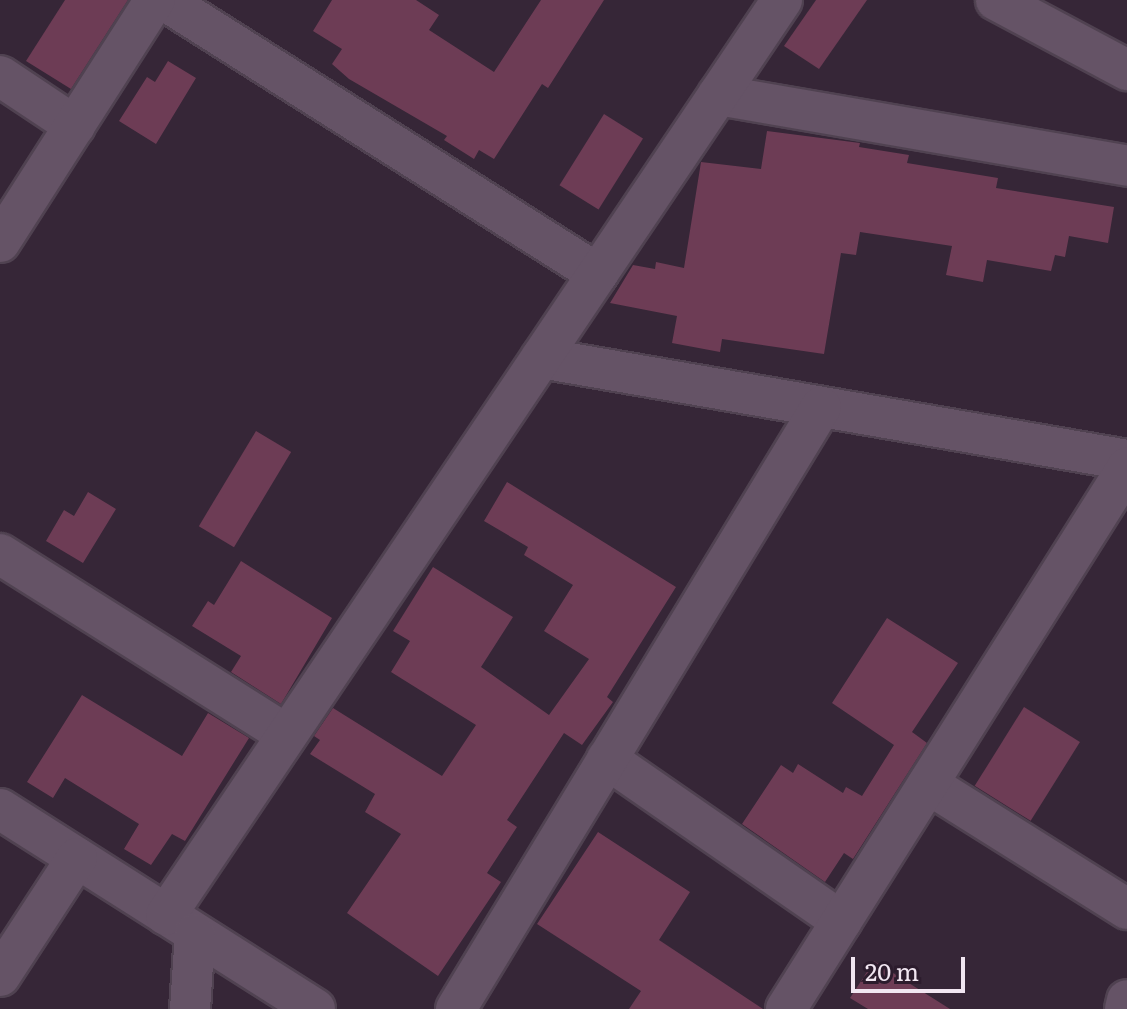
<!DOCTYPE html>
<style>
body{margin:0}
#map{position:relative;width:1127px;height:1009px;overflow:hidden;background:#362637;font-family:Literata,serif}
div>[style]{position:absolute}
.building>*{inset:0;background:#6d3c55;transform-origin:0 0}
.roads{filter:drop-shadow(2px 0 #504251) drop-shadow(-2px 0 #504251) drop-shadow(0 2px #504251) drop-shadow(0 -2px #504251)}
.minor>*{height:40px;margin:-20px;padding:0 20px;transform-origin:20px;border-radius:20px;background:#655366}
span{translate:-50% -50%;white-space:nowrap;text-align:center;line-height:1.15;-webkit-text-stroke:6px #2c1c2d;paint-order:stroke}
.scale{position:absolute;left:851px;top:957px;width:114px;height:36px;box-sizing:border-box;border:4px solid #f1e6f1;border-top:0;padding-left:10px;font-size:24px;line-height:28px;white-space:nowrap;color:#f1e6f1;-webkit-text-stroke:6px #2c1c2d;paint-order:stroke}
</style>
<div id="map">
<div class="building">
<div style="clip-path:polygon(65px 0,128px 0,71px 89px,26px 61px)"></div>
<div style="clip-path:polygon(332px 0,416px 0,439px 15px,429px 30px,494px 72px,541px 0,604px 0,548px 88px,542px 84px,494px 159px,479px 150px,474px 159px,444px 140px,447px 136px,349px 79px,332px 64px,342px 49px,313px 31px)"></div>
<div style="clip-path:polygon(816px 0,867px 0,819px 69px,784px 46px)"></div>
<div style="clip-path:polygon(168px 61px,196px 78px,156px 144px,119px 121px,147px 77px,155px 82px)"></div>
<div style="left:604px;top:114px;width:46px;height:84px;rotate:32deg"></div>
<div style="clip-path:polygon(767px 131px,860px 143px,859px 147px,909px 155px,907px 163px,998px 178px,996px 188px,1114px 207px,1108px 243px,1069px 236px,1065px 257px,1055px 255px,1051px 271px,987px 260px,983px 282px,946px 275px,952px 246px,860px 232px,856px 255px,841px 253px,824px 354px,722px 339px,720px 352px,672px 343px,677px 316px,610px 303px,633px 265px,655px 269px,656px 262px,684px 268px,701px 162px,761px 169px)"></div>
<div style="left:256px;top:431px;width:41px;height:111px;rotate:31deg"></div>
<div style="clip-path:polygon(507px 482px,676px 587px,607px 697px,613px 702px,582px 745px,564px 733px,507px 820px,517px 827px,487px 873px,501px 882px,438px 976px,347px 913px,401px 834px,365px 812px,375px 794px,310px 754px,320px 740px,314px 736px,333px 708px,442px 776px,476px 725px,391px 672px,410px 641px,393px 631px,433px 567px,513px 617px,481px 667px,549px 715px,589px 659px,544px 631px,573px 585px,524px 555px,528px 547px,484px 521px)"></div>
<div style="clip-path:polygon(88px 492px,116px 509px,83px 563px,46px 541px,64px 510px,74px 516px)"></div>
<div style="clip-path:polygon(241px 561px,332px 618px,281px 704px,231px 672px,241px 656px,192px 626px,208px 601px,214px 605px)"></div>
<div style="clip-path:polygon(887px 618px,958px 663px,912px 732px,927px 743px,853px 859px,844px 853px,825px 882px,742px 824px,781px 765px,793px 773px,798px 764px,843px 793px,846px 787px,862px 796px,894px 745px,832px 703px)"></div>
<div style="clip-path:polygon(82px 695px,182px 756px,208px 713px,249px 738px,185px 841px,172px 834px,151px 865px,124px 849px,139px 824px,65px 778px,53px 798px,27px 782px)"></div>
<div style="left:1024px;top:707px;width:66px;height:93px;rotate:32deg"></div>
<div style="clip-path:polygon(598px 832px,690px 892px,659px 940px,763px 1009px,629px 1009px,641px 991px,537px 924px)"></div>
<div style="clip-path:polygon(874px 961px,950px 1009px,868px 1009px,850px 998px)"></div>
</div>
<div class="roads">
<div class="minor">
<div style="left:164px;top:0;width:513px;rotate:32.27deg"></div>
<div style="left:996px;top:0;width:149px;rotate:28.1deg"></div>
<div style="left:0;top:76px;width:90px;rotate:33.7deg"></div>
<div style="left:718px;top:95px;width:415px;rotate:9.8deg"></div>
<div style="left:0;top:242px;width:287px;rotate:-57.4deg"></div>
<div style="left:541px;top:358px;width:595px;rotate:9.87deg"></div>
<div style="left:0;top:554px;width:339px;rotate:32.2deg"></div>
<div style="left:607px;top:759px;width:285px;rotate:34.7deg"></div>
<div style="left:928px;top:784px;width:235px;rotate:32.1deg"></div>
<div style="left:0;top:809px;width:373px;rotate:32.4deg"></div>
<div style="left:166px;top:915px;width:1103px;rotate:-56.05deg"></div>
<div style="left:0;top:976px;width:141px;rotate:-56.9deg"></div>
<div style="left:190px;top:1009px;width:75px;rotate:-86.2deg"></div>
<div style="left:456px;top:1009px;width:704px;rotate:-58.77deg"></div>
<div style="left:786px;top:1009px;width:640px;rotate:-57.78deg"></div>
<div style="left:1125px;top:1009px;width:9px;rotate:-77deg"></div>
</div>
</div>
<div class="scale">20 m</div>
</div>
